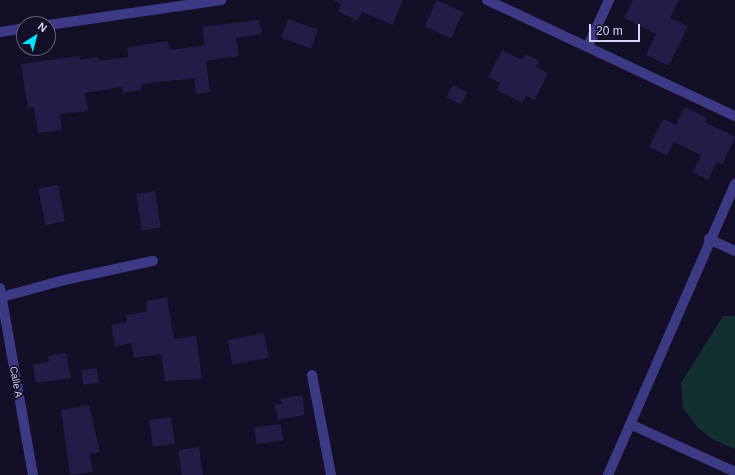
<!DOCTYPE html>
<style>
body{margin:0}
#map{position:relative;width:735px;height:475px;overflow:hidden;background:#130f26;font-family:Helvetica,sans-serif}
div>[style]{position:absolute}
.green>*{inset:0;background:#12302f}
.building>*{inset:0;background:#241b47;transform-origin:0 0}
.minor>*{height:10px;margin:-5px;padding:0 5px;transform-origin:5px;border-radius:5px;background:#3d3a85}
span{translate:-50% -50%;white-space:nowrap;text-align:center;line-height:1.15;-webkit-text-stroke:3.5px #130f26;paint-order:stroke}
.street-label{font-size:10px;color:#d9d4ff}
.north{position:absolute;left:16px;top:16px;width:40px;height:40px;box-sizing:border-box;background:#130f26;border:1px solid #625e7d;border-radius:50%;rotate:36deg;font-size:11px;font-weight:700;line-height:16px;text-align:center;color:#d9d4ff}
.north::after{content:'';display:block;margin:auto;width:14px;height:18px;background:#00e5ff;clip-path:polygon(50% 0,100% 100%,50% 72%,0 100%)}
.scale{position:absolute;left:589px;top:24px;width:51px;height:18px;box-sizing:border-box;border:2px solid #d9d4ff;border-top:0;padding-left:5px;font-size:12px;line-height:14px;white-space:nowrap;color:#d9d4ff;-webkit-text-stroke:3px #130f26;paint-order:stroke}
</style>
<div id="map">
<div class="green">
<div style="clip-path:polygon(723px 316px,735px 316px,735px 449px,714px 440px,698px 428px,683px 408px,681px 383px)"></div>
</div>
<div class="building">
<div style="clip-path:polygon(333px 0,403px 0,393px 25px,362px 12px,357px 21px,338px 11px,341px 4px)"></div>
<div style="left:437px;top:0;width:29px;height:29px;rotate:25deg"></div>
<div style="clip-path:polygon(633px 0,679px 0,670px 18px,688px 26px,669px 66px,646px 55px,656px 34px,624px 18px)"></div>
<div style="left:288px;top:19px;width:32px;height:20px;rotate:20deg"></div>
<div style="clip-path:polygon(259px 20px,262px 34px,236px 38px,239px 56px,206px 61px,210px 92px,196px 94px,194px 78px,141px 84px,142px 90px,123px 93px,122px 87px,85px 93px,88px 111px,60px 114px,62px 130px,38px 133px,34px 107px,28px 108px,21px 64px,79px 56px,80px 60px,98px 57px,99px 61px,128px 57px,127px 47px,168px 41px,170px 50px,205px 45px,202px 27px)"></div>
<div style="clip-path:polygon(502px 50px,522px 60px,525px 54px,539px 61px,536px 67px,548px 73px,535px 100px,526px 96px,523px 103px,497px 90px,500px 83px,488px 77px)"></div>
<div style="left:453px;top:85px;width:16px;height:14px;rotate:27deg"></div>
<div style="clip-path:polygon(685px 107px,707px 118px,705px 122px,735px 137px,722px 165px,717px 162px,708px 180px,693px 172px,701px 155px,674px 142px,667px 156px,649px 147px,663px 119px,676px 125px)"></div>
<div style="left:58px;top:185px;width:37px;height:20px;rotate:79deg"></div>
<div style="left:155px;top:191px;width:37px;height:19px;rotate:81deg"></div>
<div style="clip-path:polygon(167px 297px,174px 339px,196px 336px,202px 379px,165px 381px,161px 354px,134px 358px,131px 343px,115px 346px,111px 325px,127px 322px,126px 315px,147px 312px,146px 301px)"></div>
<div style="left:264px;top:333px;width:25px;height:37px;rotate:79deg"></div>
<div style="clip-path:polygon(66px 353px,71px 378px,36px 383px,33px 364px,49px 362px,48px 356px)"></div>
<div style="left:97px;top:368px;width:15px;height:16px;rotate:82deg"></div>
<div style="clip-path:polygon(302px 395px,305px 415px,278px 420px,275px 405px,282px 404px,280px 399px)"></div>
<div style="clip-path:polygon(89px 405px,100px 452px,90px 454px,93px 472px,70px 475px,61px 410px)"></div>
<div style="left:171px;top:417px;width:27px;height:22px;rotate:82deg"></div>
<div style="left:281px;top:424px;width:17px;height:27px;rotate:83deg"></div>
<div style="left:199px;top:447px;width:28px;height:21px;rotate:82deg"></div>
</div>
<div class="minor">
<div style="left:487px;top:0;width:274px;rotate:25.1deg"></div>
<div style="left:48px;top:25px;width:175px;rotate:-8.2deg"></div>
<div style="left:0;top:32px;width:24px;rotate:-9deg"></div>
<div style="left:588px;top:46px;width:51px;rotate:-65.5deg"></div>
<div style="left:709px;top:239px;width:29px;rotate:25deg"></div>
<div style="left:0;top:288px;width:190px;rotate:80deg"></div>
<div style="left:2px;top:297px;width:64px;rotate:-15.3deg"></div>
<div style="left:64px;top:280px;width:91px;rotate:-12.1deg"></div>
<div style="left:312px;top:375px;width:102px;rotate:79.2deg"></div>
<div style="left:632px;top:425px;width:113px;rotate:24.5deg"></div>
<div style="left:608px;top:475px;width:318px;rotate:-66.4deg"></div>
</div>
<div class="street-label">
<span style="left:16px;top:382px;rotate:80deg">Calle A</span>
</div>
<div class="north">N</div>
<div class="scale">20 m</div>
</div>
